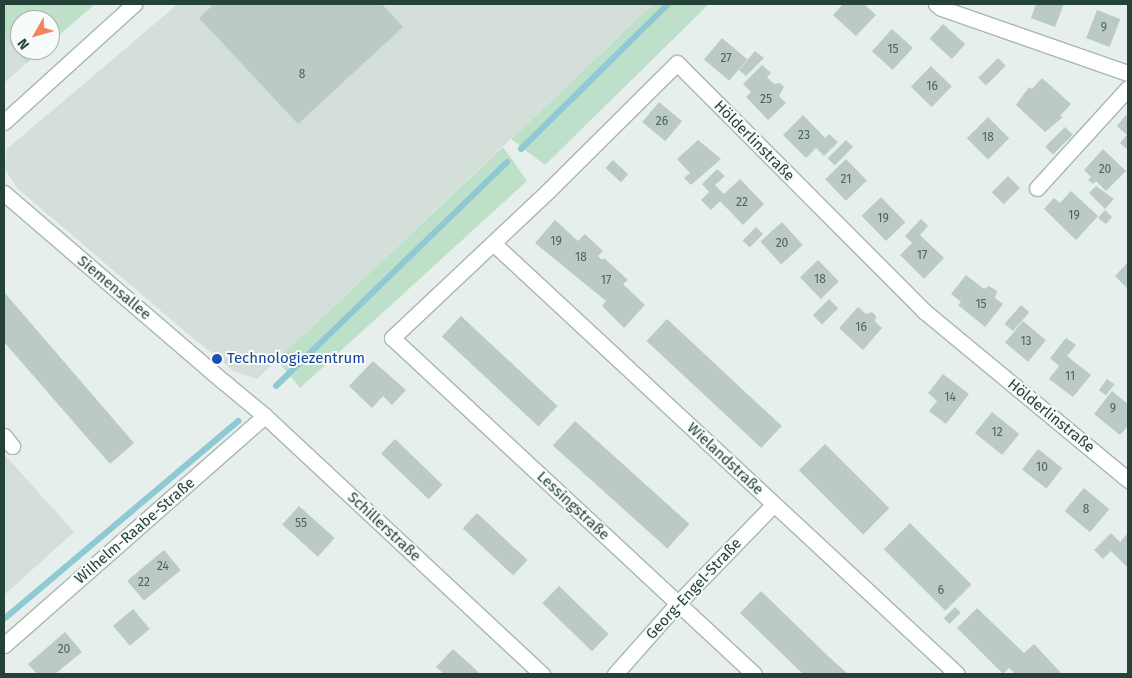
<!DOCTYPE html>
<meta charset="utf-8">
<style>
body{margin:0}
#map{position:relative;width:1132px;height:678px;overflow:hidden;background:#e6efeb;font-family:"Fira Sans",sans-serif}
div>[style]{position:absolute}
.built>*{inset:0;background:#d4dfda}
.green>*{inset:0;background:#bfe0c8}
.stream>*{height:6px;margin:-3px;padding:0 3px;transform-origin:3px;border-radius:3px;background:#8ec9d4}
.building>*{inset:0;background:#bbcac4;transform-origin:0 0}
.roads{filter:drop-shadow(1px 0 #a8b8b2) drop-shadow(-1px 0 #a8b8b2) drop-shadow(0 1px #a8b8b2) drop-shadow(0 -1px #a8b8b2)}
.minor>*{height:15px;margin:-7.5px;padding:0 7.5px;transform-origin:7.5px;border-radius:7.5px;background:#fff}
.tertiary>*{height:15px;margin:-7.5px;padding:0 7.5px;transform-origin:7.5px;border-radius:7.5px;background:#fff}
.dots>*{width:14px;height:14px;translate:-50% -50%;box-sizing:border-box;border:2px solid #f7fbf9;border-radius:50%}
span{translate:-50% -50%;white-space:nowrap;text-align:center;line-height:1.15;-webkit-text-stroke:4px #f7fbf9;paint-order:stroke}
.number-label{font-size:12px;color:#4a645c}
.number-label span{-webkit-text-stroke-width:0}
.street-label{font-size:15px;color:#24423a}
.transit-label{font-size:15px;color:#164399}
.left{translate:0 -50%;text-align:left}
.frame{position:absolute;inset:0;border:5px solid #24423a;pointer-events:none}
.north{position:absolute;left:10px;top:10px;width:50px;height:50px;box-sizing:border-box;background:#f7fbf9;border:1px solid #a3b1ad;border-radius:50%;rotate:232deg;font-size:14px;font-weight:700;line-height:20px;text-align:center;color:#24423a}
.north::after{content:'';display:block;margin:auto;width:18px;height:22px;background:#f4845f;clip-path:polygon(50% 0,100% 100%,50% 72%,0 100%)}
</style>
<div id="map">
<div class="built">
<div style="clip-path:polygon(4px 4px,95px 4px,50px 43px,50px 20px,20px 20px,20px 50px,42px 50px,4px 83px)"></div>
<div style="clip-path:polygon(178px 4px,653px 4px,257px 379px,234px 371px,188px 334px,17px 188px,5px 169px,7px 149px)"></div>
<div style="clip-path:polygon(4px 454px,74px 532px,4px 595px)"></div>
</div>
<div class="green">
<div style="clip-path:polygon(4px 4px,95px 4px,50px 43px,50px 20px,20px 20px,20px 50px,42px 50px,27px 63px,4px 36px)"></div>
<div style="clip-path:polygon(653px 4px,709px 4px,545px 165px,511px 139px)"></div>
<div style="clip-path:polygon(503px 147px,527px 181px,300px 388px,277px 360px)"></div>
</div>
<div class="stream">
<div style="left:521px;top:149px;width:206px;rotate:-44.6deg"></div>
<div style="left:276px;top:386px;width:322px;rotate:-44.1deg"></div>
<div style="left:4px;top:619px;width:307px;rotate:-40.2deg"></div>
</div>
<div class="building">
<div style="clip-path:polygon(214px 4px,382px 4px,403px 27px,298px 124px,199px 18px)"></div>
<div style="clip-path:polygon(843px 4px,864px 4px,876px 15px,856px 36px,833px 15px)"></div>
<div style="clip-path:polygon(1036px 4px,1064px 4px,1055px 27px,1031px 18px)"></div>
<div style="left:1097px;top:10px;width:25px;height:30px;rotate:21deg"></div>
<div style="left:943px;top:24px;width:30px;height:20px;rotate:42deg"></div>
<div style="left:892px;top:29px;width:28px;height:30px;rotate:42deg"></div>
<div style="left:722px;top:38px;width:33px;height:28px;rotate:40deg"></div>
<div style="clip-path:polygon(755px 51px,764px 58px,746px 76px,739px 70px)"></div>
<div style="left:998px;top:58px;width:11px;height:28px;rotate:45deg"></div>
<div style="clip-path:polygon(762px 65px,771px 73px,767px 77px,774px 84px,780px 83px,784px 87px,779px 96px,786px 103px,768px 120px,746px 97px,751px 92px,743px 84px)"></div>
<div style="left:931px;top:66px;width:29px;height:29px;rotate:44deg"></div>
<div style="clip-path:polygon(1042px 78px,1071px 104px,1060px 116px,1063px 117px,1045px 132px,1016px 105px,1029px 87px,1032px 89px)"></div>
<div style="left:659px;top:102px;width:30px;height:26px;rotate:40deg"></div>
<div style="clip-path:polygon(803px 115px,825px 138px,829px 134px,838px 142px,824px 156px,816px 148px,806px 158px,783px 135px)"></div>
<div style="clip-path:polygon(1126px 115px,1128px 118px,1128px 150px,1120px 143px,1127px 135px,1117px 126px)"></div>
<div style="left:988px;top:117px;width:30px;height:30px;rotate:45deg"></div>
<div style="left:1065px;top:127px;width:11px;height:28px;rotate:45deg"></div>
<div style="clip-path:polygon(698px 140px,721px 159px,691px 185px,684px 178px,690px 173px,677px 159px)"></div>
<div style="left:846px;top:140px;width:10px;height:26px;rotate:45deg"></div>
<div style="clip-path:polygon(1103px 149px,1126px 171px,1106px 191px,1096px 181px,1093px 184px,1088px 180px,1091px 177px,1084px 170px)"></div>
<div style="left:846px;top:159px;width:30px;height:29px;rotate:46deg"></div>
<div style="left:613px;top:160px;width:21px;height:11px;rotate:43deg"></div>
<div style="clip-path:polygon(717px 169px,725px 176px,715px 185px,724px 194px,740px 179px,764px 204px,743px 225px,720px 201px,711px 210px,701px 200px,709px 192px,702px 184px)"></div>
<div style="left:1008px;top:176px;width:17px;height:23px;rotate:45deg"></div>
<div style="clip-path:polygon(1096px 186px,1114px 199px,1105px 209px,1089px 193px)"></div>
<div style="clip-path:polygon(1071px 191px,1098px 216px,1076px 240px,1044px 209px,1054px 198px,1060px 203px)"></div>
<div style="left:881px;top:197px;width:35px;height:27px;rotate:46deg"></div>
<div style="clip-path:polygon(1105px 210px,1112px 217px,1106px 224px,1098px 218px)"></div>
<div style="clip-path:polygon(921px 219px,928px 226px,920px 235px,944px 258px,924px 279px,900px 255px,912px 243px,905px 236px)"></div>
<div style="clip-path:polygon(555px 220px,578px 241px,585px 234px,603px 251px,598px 256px,602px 260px,604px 258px,628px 280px,623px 284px,645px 305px,624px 328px,602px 306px,606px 301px,535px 243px)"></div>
<div style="left:782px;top:222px;width:31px;height:29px;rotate:48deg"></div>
<div style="left:756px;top:227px;width:10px;height:19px;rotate:45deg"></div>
<div style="left:818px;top:260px;width:30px;height:25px;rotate:46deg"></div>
<div style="clip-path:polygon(1128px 262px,1128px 289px,1115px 276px)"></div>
<div style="clip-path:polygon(966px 275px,984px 289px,989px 286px,997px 291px,995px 298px,1003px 304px,985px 327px,958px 305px,961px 302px,951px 294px)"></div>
<div style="clip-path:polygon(4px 292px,134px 443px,110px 464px,4px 342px)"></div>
<div style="left:829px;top:299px;width:13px;height:23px;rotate:45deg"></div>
<div style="left:1021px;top:305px;width:11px;height:25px;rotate:41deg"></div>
<div style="clip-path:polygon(858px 307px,866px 314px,872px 312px,876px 316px,875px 322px,882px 328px,863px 350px,839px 328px)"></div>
<div style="left:461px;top:316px;width:132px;height:28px;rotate:43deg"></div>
<div style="left:667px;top:319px;width:157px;height:30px;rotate:43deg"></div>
<div style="left:1023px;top:321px;width:30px;height:28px;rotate:40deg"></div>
<div style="clip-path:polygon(1066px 338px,1076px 345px,1067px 356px,1091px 375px,1073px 397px,1049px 379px,1059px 366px,1050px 358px)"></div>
<div style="clip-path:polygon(373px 361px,406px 390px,392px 405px,383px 396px,372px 408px,349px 386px)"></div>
<div style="clip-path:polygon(943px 374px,969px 394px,946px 424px,929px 411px,937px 401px,928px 393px)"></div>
<div style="left:1107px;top:379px;width:9px;height:14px;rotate:36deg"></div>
<div style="clip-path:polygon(1112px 391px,1128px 404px,1128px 426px,1120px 435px,1094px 414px)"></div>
<div style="left:992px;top:412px;width:35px;height:27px;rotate:39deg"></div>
<div style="left:575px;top:421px;width:154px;height:33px;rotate:42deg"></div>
<div style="left:395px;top:439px;width:66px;height:20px;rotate:44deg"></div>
<div style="left:825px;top:444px;width:91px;height:37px;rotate:45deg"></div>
<div style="left:1038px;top:449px;width:31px;height:26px;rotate:38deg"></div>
<div style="left:1084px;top:488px;width:33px;height:30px;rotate:40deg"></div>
<div style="left:299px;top:506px;width:48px;height:25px;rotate:42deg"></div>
<div style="left:477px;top:513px;width:69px;height:21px;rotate:43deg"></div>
<div style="left:910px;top:523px;width:87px;height:37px;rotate:45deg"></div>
<div style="clip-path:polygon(1111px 533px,1120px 542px,1128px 533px,1128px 568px,1111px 551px,1103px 559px,1094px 550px)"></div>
<div style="left:164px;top:550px;width:26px;height:48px;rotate:50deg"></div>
<div style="left:559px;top:586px;width:69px;height:24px;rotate:44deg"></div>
<div style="clip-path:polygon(761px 591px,828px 656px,848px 674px,803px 674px,740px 613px)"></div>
<div style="left:955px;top:607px;width:8px;height:16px;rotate:45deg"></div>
<div style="clip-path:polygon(977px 608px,1024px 653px,1034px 644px,1062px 674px,1015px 674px,1009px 668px,1003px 674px,957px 628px)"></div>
<div style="left:133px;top:609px;width:26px;height:26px;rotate:50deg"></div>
<div style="clip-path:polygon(65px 632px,82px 652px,55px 674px,37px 674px,28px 664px)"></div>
<div style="clip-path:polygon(453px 649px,472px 666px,480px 674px,444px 674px,436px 667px)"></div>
</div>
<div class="roads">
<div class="minor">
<div style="left:936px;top:4px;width:6px;rotate:39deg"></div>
<div style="left:941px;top:8px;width:198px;rotate:19.2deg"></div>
<div style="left:4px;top:122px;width:176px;rotate:-42.2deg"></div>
<div style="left:1037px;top:188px;width:135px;rotate:-47.7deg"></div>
<div style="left:4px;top:193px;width:290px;rotate:40.7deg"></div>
<div style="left:493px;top:243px;width:633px;rotate:42.89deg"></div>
<div style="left:4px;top:436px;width:13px;rotate:51deg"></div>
<div style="left:4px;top:645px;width:347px;rotate:-41.3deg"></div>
<div style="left:615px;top:674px;width:94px;rotate:-48.5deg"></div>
<div style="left:677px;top:604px;width:139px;rotate:-45.9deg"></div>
<div style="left:754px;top:674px;width:494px;rotate:-137.1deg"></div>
<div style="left:392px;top:338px;width:216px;rotate:-43.3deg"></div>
<div style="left:549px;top:190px;width:180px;rotate:-44.8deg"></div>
<div style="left:677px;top:63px;width:350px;rotate:45.1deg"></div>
<div style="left:924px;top:311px;width:265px;rotate:39.6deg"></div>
</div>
<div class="tertiary">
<div style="left:224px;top:382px;width:53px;rotate:39.7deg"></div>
<div style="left:265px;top:416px;width:379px;rotate:43deg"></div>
</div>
</div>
<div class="dots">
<div style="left:217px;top:359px;background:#1a4fb4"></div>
</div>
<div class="number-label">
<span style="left:1104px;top:28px">9</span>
<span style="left:893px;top:50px">15</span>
<span style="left:726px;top:59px">27</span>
<span style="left:302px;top:75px">8</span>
<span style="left:932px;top:87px">16</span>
<span style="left:766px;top:100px">25</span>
<span style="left:662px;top:122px">26</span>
<span style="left:804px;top:136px">23</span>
<span style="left:988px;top:138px">18</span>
<span style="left:1105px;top:170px">20</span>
<span style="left:846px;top:180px">21</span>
<span style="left:742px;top:203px">22</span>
<span style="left:1074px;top:216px">19</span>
<span style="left:883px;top:219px">19</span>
<span style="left:556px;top:242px">19</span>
<span style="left:782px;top:244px">20</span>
<span style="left:922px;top:256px">17</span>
<span style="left:581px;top:258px">18</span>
<span style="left:820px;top:280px">18</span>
<span style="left:606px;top:281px">17</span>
<span style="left:981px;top:305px">15</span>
<span style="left:861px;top:328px">16</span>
<span style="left:1026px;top:342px">13</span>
<span style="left:1070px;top:377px">11</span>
<span style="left:950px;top:398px">14</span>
<span style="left:1113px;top:409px">9</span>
<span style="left:997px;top:433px">12</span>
<span style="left:1042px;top:468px">10</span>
<span style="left:1086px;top:510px">8</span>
<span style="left:301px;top:524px">55</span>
<span style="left:163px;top:567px">24</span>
<span style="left:144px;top:583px">22</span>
<span style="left:941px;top:591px">6</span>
<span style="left:64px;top:650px">20</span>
</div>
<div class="street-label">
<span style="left:754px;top:141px;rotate:45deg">Hölderlinstraße</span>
<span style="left:114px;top:288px;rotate:40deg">Siemensallee</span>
<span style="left:1051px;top:416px;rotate:39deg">Hölderlinstraße</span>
<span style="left:725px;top:459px;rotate:43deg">Wielandstraße</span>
<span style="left:573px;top:506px;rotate:43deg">Lessingstraße</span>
<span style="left:384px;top:527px;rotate:43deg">Schillerstraße</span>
<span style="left:135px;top:531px;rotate:-41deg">Wilhelm-Raabe-Straße</span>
<span style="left:694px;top:589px;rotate:-47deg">Georg-Engel-Straße</span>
</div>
<div class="transit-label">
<span class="left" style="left:227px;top:359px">Technologiezentrum</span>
</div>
<div class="frame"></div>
<div class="north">N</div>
</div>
